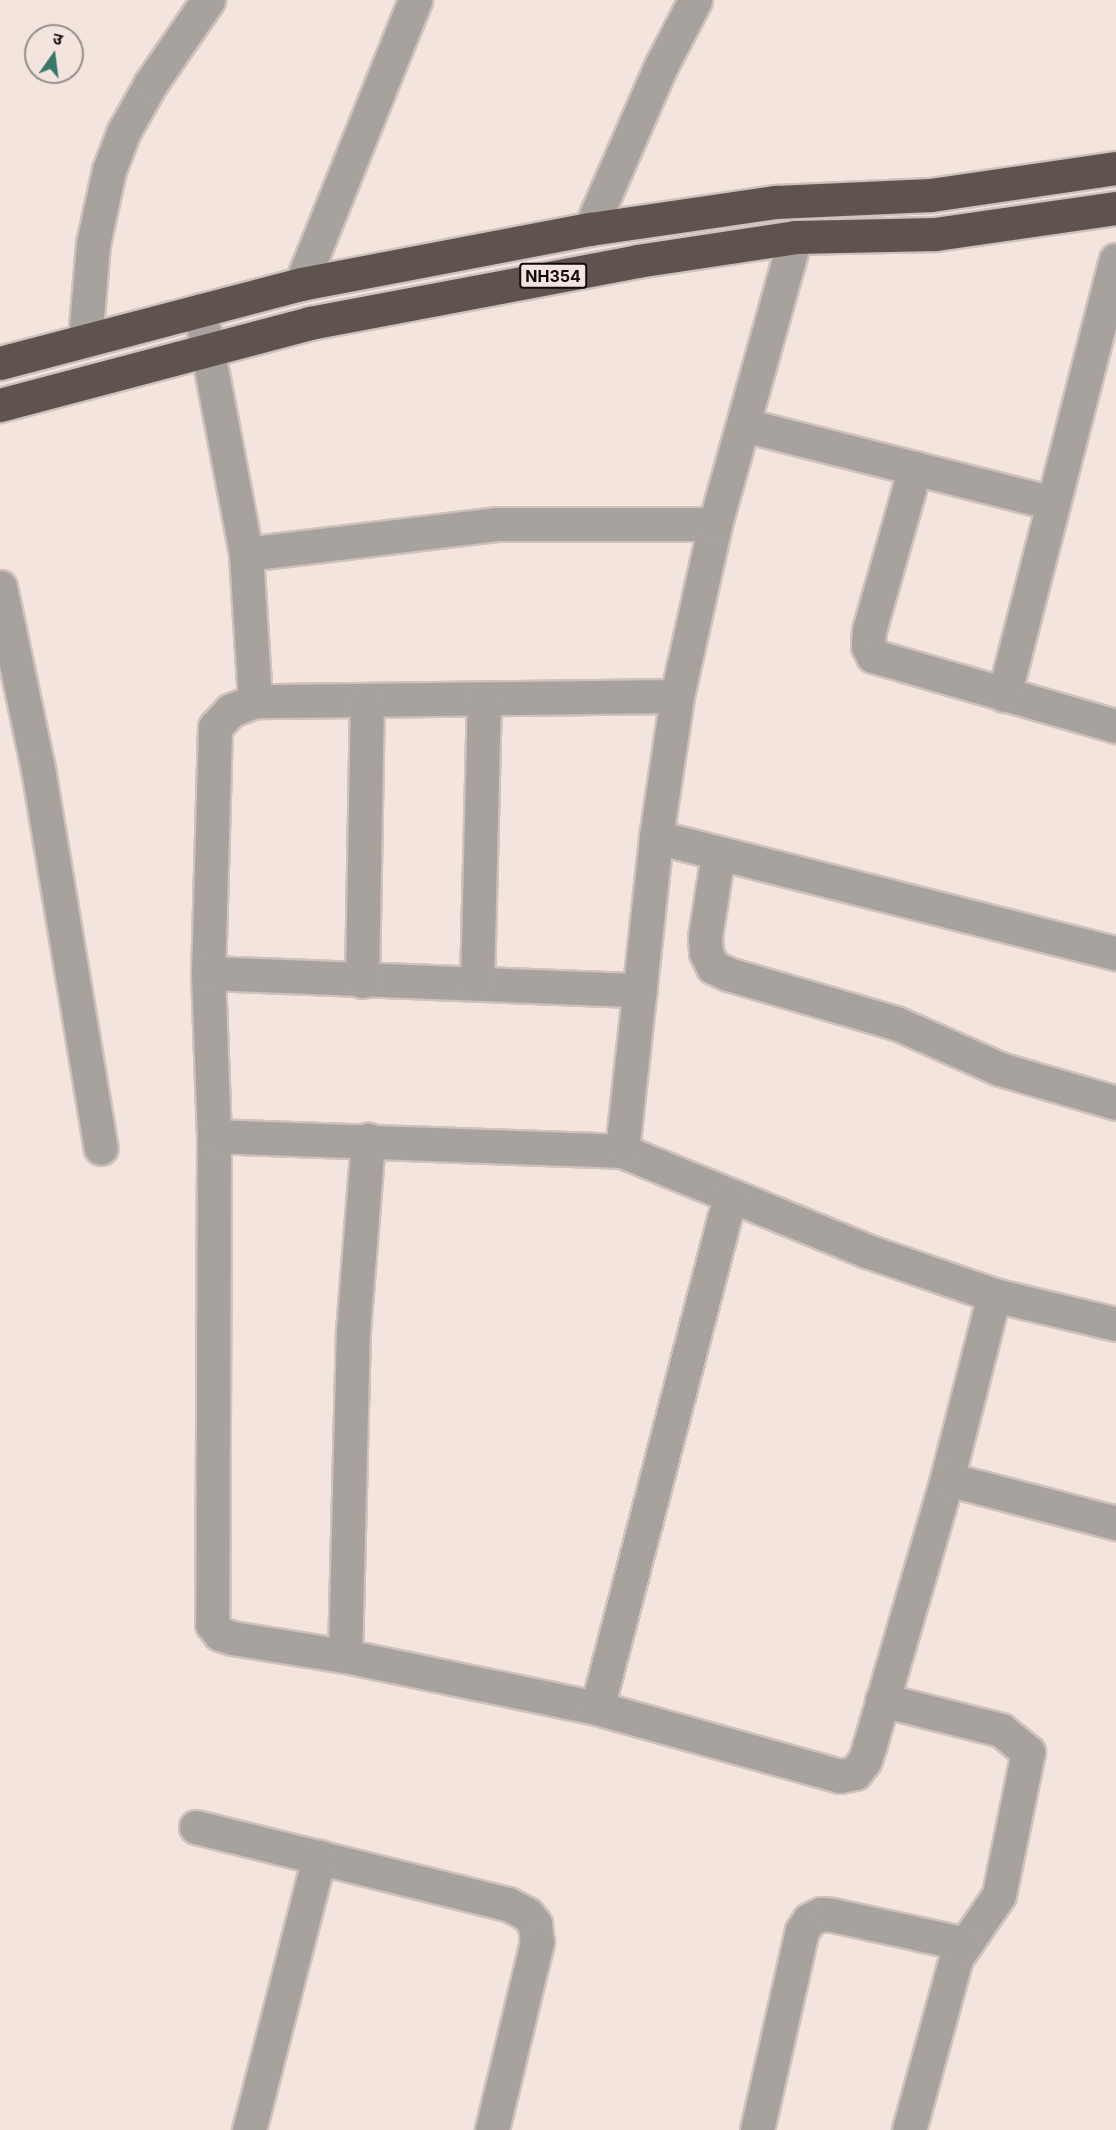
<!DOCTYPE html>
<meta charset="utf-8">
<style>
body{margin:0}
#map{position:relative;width:1116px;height:2130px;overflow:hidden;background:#f3e4de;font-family:Inter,"Noto Sans Devanagari",sans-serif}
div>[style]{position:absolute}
.roads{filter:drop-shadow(2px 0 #cfc1bc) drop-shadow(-2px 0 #cfc1bc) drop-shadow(0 2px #cfc1bc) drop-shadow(0 -2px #cfc1bc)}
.minor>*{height:33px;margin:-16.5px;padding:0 16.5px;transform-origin:16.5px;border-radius:16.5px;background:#a8a29f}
.highway>*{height:33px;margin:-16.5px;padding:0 16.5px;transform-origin:16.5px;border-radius:16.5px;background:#5f534e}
span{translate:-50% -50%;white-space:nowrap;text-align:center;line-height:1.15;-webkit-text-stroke:6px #f3e4de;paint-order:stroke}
.shield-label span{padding:2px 4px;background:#f3e4de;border:2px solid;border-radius:4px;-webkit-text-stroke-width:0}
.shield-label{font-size:16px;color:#100b09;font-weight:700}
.north{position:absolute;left:24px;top:24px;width:60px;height:60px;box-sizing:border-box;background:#f3e4de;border:2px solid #988d89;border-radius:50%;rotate:14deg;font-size:16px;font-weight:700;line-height:24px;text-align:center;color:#100b09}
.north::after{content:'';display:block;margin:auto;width:21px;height:27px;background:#36796b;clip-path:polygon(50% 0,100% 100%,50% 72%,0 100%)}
</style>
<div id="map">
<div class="roads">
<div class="minor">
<div style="left:590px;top:229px;width:178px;rotate:-66.5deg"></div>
<div style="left:661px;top:66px;width:74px;rotate:-62.7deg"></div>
<div style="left:301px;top:284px;width:306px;rotate:-68.1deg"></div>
<div style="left:200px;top:310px;width:248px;rotate:79.3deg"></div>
<div style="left:246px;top:554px;width:147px;rotate:86.5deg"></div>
<div style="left:85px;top:339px;width:95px;rotate:-85.2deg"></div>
<div style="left:93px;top:244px;width:76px;rotate:-77.8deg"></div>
<div style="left:109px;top:170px;width:40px;rotate:-69deg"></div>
<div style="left:123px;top:133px;width:57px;rotate:-60.8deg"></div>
<div style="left:151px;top:83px;width:101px;rotate:-55.5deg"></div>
<div style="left:744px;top:425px;width:318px;rotate:14.2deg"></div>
<div style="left:915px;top:468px;width:169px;rotate:105.8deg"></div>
<div style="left:869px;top:631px;width:15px;rotate:94deg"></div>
<div style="left:868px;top:646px;width:11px;rotate:63deg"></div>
<div style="left:873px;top:656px;width:253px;rotate:16.1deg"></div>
<div style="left:246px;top:554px;width:254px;rotate:-6.8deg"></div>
<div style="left:498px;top:524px;width:217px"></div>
<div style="left:0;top:587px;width:186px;rotate:78.2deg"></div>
<div style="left:38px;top:769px;width:384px;rotate:80.6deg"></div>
<div style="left:1004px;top:695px;width:449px;rotate:-75.6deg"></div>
<div style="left:677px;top:696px;width:422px;rotate:179.3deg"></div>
<div style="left:255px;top:701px;width:26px;rotate:159deg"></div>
<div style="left:231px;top:710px;width:23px;rotate:133deg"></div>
<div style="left:215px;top:727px;width:246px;rotate:91.6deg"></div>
<div style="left:208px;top:973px;width:163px;rotate:87.9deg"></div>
<div style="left:214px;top:1136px;width:488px;rotate:90.2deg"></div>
<div style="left:212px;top:1624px;width:13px;rotate:51deg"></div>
<div style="left:220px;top:1634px;width:13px;rotate:18deg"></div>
<div style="left:232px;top:1638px;width:114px;rotate:9.1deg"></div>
<div style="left:345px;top:1656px;width:257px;rotate:11.7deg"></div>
<div style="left:597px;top:1708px;width:252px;rotate:15.6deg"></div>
<div style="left:840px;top:1776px;width:15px;rotate:-11deg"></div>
<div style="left:855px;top:1773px;width:16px;rotate:-52deg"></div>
<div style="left:865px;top:1760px;width:17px;rotate:-73deg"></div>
<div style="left:870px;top:1744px;width:276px;rotate:-73.8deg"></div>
<div style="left:947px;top:1479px;width:190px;rotate:-75.7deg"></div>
<div style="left:656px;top:837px;width:474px;rotate:14.2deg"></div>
<div style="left:718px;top:854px;width:84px;rotate:98.9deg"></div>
<div style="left:705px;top:937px;width:16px;rotate:86deg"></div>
<div style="left:706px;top:953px;width:16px;rotate:63deg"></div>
<div style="left:713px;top:967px;width:17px;rotate:25deg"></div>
<div style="left:728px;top:974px;width:175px;rotate:16.3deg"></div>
<div style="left:896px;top:1023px;width:114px;rotate:23.9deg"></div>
<div style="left:1000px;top:1069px;width:121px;rotate:16.3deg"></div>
<div style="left:208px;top:973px;width:432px;rotate:2.3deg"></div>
<div style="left:362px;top:981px;width:280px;rotate:-89deg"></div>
<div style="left:477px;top:983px;width:283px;rotate:-88.6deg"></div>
<div style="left:214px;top:1136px;width:408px;rotate:2.1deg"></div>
<div style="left:622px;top:1151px;width:265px;rotate:22.2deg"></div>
<div style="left:867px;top:1251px;width:134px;rotate:19.1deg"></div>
<div style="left:994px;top:1295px;width:125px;rotate:13.4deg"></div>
<div style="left:622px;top:1151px;width:316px;rotate:-83.8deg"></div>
<div style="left:656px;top:837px;width:143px;rotate:-81.5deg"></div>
<div style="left:677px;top:696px;width:176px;rotate:-77.5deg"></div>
<div style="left:715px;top:524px;width:298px;rotate:-74.4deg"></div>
<div style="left:947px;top:1479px;width:175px;rotate:14.6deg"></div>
<div style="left:345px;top:1656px;width:325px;rotate:-88.6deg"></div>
<div style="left:353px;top:1331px;width:192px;rotate:-85.5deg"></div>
<div style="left:882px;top:1700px;width:123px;rotate:14.1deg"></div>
<div style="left:1001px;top:1730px;width:35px;rotate:39deg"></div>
<div style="left:1028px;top:1752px;width:146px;rotate:101.5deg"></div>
<div style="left:999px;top:1895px;width:76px;rotate:124.3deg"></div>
<div style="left:956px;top:1958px;width:178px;rotate:105.3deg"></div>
<div style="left:597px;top:1708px;width:529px;rotate:-75.44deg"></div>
<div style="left:196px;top:1827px;width:321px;rotate:13.9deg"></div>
<div style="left:508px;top:1904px;width:21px;rotate:28deg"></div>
<div style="left:527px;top:1914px;width:13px;rotate:51deg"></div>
<div style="left:535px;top:1924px;width:18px;rotate:84deg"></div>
<div style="left:537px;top:1942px;width:193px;rotate:103.5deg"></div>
<div style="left:249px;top:2130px;width:282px;rotate:-75.6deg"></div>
<div style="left:757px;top:2130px;width:204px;rotate:-77.3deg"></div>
<div style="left:802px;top:1931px;width:13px;rotate:-58deg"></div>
<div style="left:809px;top:1920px;width:13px;rotate:-27deg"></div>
<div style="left:821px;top:1914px;width:11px;rotate:5deg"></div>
<div style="left:832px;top:1915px;width:136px;rotate:12.3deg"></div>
</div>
<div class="highway">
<div style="left:0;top:363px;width:311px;rotate:-14.7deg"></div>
<div style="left:301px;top:284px;width:294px;rotate:-10.8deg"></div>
<div style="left:590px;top:229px;width:188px;rotate:-8.3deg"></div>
<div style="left:776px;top:202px;width:155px;rotate:-2.6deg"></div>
<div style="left:931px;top:195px;width:187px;rotate:-8.3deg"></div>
<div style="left:0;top:405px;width:321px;rotate:-14.8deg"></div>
<div style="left:310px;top:323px;width:333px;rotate:-10.7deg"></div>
<div style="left:637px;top:261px;width:160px;rotate:-8.6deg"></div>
<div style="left:795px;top:237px;width:140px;rotate:-1.2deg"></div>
<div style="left:935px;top:234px;width:183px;rotate:-8.2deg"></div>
</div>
</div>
<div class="shield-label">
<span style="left:553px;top:276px">NH354</span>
</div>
<div class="north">उ</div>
</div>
